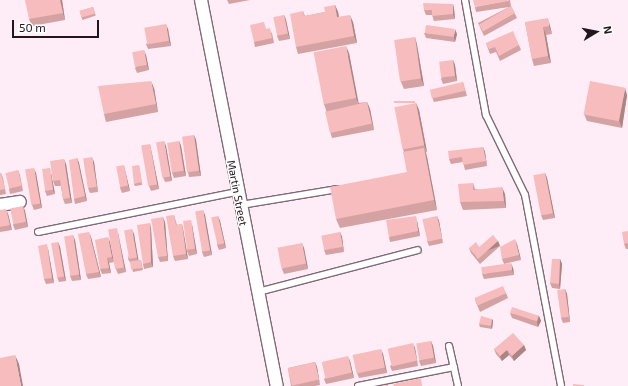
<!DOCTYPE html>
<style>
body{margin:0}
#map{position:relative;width:628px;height:386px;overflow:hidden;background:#feedf6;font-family:"Exo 2",sans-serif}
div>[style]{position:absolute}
.roads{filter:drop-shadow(1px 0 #816976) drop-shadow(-1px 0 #816976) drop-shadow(0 1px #816976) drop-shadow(0 -1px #816976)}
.lane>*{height:6px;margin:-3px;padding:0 3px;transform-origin:3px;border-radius:3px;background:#fff}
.street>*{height:12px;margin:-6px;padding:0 6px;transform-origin:6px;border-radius:6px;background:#fff}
.wall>*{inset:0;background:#d4a2a3;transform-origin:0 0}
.shaded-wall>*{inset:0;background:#ad8484;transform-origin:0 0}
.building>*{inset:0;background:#f7bcbd;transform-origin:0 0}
span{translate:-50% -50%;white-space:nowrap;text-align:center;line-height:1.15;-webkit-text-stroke:3px #fff;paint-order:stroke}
.street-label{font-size:11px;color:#20161c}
.north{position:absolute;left:576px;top:12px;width:40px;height:40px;-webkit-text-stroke:3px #fff;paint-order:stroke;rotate:80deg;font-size:11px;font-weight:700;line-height:16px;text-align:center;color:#20161c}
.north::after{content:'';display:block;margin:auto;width:14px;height:18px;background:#20161c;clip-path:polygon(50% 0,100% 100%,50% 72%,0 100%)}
.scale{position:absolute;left:12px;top:20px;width:87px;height:18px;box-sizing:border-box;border:2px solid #20161c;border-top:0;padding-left:5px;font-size:12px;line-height:14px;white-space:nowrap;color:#20161c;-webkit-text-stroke:3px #fff;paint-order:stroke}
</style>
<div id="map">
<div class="roads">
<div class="lane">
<div style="left:465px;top:0;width:117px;rotate:79.7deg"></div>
<div style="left:486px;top:115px;width:89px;rotate:64deg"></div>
<div style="left:525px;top:195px;width:194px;rotate:79.3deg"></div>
<div style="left:241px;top:205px;width:98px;rotate:-9.4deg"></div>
<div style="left:38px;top:232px;width:203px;rotate:-11.4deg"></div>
<div style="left:258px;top:292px;width:165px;rotate:-14.7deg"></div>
<div style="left:449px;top:346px;width:41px;rotate:77.3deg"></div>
<div style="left:358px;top:386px;width:98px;rotate:-11.2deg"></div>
</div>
<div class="street">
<div style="left:201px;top:0;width:393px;rotate:78.9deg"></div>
<div style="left:0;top:205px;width:20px;rotate:-9deg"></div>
</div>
</div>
<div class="wall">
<div style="clip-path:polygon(62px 0,65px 20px,32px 26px,29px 19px)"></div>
<div style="clip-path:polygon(227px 0,250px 0,229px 4px)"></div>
<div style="clip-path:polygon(510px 0,511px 6px,517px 18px,484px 36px,478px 23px,509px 7px,476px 12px,475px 7px)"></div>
<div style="clip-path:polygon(453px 4px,454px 9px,455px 19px,434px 21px,432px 15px,426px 15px,424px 10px)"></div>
<div style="clip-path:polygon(335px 5px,338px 12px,339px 17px,353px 22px,357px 43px,298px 54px,296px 47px,303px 11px,305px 16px,325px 12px)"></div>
<div style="left:93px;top:7px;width:9px;height:14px;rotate:72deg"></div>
<div style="clip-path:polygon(284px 15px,286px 20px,290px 39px,279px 41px,277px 36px)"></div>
<div style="clip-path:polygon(525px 22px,550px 26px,552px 34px,546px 35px,551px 63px,534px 66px,532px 59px)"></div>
<div style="clip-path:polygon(168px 29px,171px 46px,148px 49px,146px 44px)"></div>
<div style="clip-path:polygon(266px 29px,272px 33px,274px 43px,255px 47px,254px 42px)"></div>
<div style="clip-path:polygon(424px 33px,457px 34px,455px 42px,426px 38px)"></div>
<div style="clip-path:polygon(415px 37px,417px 45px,424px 86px,404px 89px,401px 82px)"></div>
<div style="clip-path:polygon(486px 43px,519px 45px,521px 50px,500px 61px,496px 52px,490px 54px)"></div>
<div style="clip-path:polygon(349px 53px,358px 103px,367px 102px,370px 109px,374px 130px,332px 138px,330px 131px,326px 110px,324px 104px)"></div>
<div style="clip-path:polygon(146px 55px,149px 70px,137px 73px,135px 68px)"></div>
<div style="clip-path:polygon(453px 60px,455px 65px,457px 81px,443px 84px,441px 79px)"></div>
<div style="clip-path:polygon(463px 82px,467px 96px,434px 102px,432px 97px)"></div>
<div style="clip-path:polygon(154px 88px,158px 112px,106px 122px,104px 114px)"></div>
<div style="clip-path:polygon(627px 95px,622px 128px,587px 121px,584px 114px)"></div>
<div style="clip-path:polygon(416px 103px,419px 110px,427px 152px,426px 152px,427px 157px,437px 210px,340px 228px,336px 219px,407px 172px,404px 152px,403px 149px)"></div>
<div style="clip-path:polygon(194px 135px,196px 140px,201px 176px,189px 177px,188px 172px)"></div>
<div style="clip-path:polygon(179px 141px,181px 146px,186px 176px,174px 178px,172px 173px)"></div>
<div style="clip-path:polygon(150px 144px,159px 189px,151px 191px,149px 186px)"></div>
<div style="clip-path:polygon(166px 146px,172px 181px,165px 182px,163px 177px)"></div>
<div style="clip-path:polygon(483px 147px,485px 152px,487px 166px,465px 170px,463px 162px,451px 164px,449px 159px)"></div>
<div style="clip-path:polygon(77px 158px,79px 163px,87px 201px,75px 204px,74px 199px)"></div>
<div style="clip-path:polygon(94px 162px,98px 192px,90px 193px,88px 188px)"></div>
<div style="clip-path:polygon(66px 164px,72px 203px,65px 204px,63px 199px,61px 186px,55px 186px,53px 181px)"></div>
<div style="clip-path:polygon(124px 165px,125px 170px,130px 191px,122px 193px,120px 188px)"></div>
<div style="clip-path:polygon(139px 165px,142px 185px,135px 186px,134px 184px)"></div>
<div style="clip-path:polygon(18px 170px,20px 175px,23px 191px,10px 194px,9px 189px)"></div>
<div style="clip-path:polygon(0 173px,1px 173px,3px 178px,6px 194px,0 195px)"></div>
<div style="clip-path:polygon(36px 173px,42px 208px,34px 210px,32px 205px)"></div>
<div style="clip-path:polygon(51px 173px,55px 194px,47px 196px,45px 191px)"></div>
<div style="clip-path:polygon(545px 173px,547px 178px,555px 218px,543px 220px,541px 215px)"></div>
<div style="clip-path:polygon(473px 183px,475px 189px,505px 194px,506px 208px,463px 210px,460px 202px)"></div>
<div style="clip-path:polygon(23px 206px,25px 211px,28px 227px,15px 230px,13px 225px)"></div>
<div style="clip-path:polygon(0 210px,8px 214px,12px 230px,0 232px)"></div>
<div style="clip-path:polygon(174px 215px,177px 225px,182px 224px,183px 229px,188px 259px,175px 261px,173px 256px)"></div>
<div style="clip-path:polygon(205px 215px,212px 255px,204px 257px,202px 252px)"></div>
<div style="clip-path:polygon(218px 216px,220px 221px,226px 248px,219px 250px,217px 245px)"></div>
<div style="clip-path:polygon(437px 216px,439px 221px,443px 243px,429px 246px,427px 241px)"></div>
<div style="clip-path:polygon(417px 221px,420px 236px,390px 242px,389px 237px)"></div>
<div style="clip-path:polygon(165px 222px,168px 261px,160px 262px,158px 257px)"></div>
<div style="clip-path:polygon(192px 225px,197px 254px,189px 256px,187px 251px)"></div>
<div style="clip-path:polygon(151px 228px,153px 267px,144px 269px,143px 264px)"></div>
<div style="clip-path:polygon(628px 231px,628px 249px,626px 249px,624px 244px)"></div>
<div style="clip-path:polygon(340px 232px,342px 237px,344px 252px,326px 255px,324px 250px)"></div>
<div style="clip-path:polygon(118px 233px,126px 272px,118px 274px,116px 269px)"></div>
<div style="clip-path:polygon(134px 234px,138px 261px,141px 260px,143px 270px,133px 272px,131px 264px,128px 259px)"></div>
<div style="clip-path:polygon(91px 237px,101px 277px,88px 279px,86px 274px)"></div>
<div style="clip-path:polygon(75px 240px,81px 280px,72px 281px,70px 276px)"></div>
<div style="clip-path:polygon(498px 241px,500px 246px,480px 264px,471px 253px,469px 248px,479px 247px)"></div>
<div style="clip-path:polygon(58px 242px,60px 247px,66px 281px,59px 282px,57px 277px)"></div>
<div style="clip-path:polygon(110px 242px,114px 262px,109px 263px,111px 273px,102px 274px,100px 269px)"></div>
<div style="clip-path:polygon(517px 244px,521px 260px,504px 264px,502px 259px)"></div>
<div style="clip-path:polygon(304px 248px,308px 269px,284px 274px,282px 269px)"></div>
<div style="clip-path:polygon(48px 249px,54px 283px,46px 284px,44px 279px)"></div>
<div style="clip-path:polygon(560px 259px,562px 264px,560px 289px,552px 288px,550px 283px)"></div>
<div style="clip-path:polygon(513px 268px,514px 275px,484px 279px,482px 274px)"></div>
<div style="clip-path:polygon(565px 289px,567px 294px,570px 322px,563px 323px,561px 318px)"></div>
<div style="clip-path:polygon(506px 293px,508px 298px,480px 312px,475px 300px)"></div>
<div style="clip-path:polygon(510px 313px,539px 316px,541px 321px,538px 327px,512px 318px)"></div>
<div style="clip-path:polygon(492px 319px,493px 321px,492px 329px,480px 327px,479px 324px)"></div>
<div style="clip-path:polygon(431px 341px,433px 346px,436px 363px,421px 366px,419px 361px)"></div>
<div style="clip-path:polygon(524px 345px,526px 350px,514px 361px,509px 355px,502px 361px,496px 354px,494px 349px)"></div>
<div style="clip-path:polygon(415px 348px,418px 366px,392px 371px,390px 366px)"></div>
<div style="clip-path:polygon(383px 354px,387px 373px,359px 378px,357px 373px)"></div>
<div style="clip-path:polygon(350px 361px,354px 378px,326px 384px,324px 379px)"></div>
<div style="clip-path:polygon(315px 362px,317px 367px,320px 385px,315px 386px,291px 386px,288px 368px)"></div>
</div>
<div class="shaded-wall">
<div style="clip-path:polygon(60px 0,62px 0,65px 20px,63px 13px)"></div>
<div style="clip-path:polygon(453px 4px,454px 9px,455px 19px,453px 14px)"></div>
<div style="clip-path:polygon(335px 5px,338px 12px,340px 24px,337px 17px)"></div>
<div style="clip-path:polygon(284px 15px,286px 20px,290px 39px,288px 34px)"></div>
<div style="clip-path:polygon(350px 15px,353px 22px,357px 43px,354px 36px)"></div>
<div style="clip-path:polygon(548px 18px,552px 34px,549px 26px)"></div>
<div style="clip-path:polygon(166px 24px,168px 29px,171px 46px,169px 41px)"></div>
<div style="clip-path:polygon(543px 27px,546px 35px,551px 63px,548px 56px)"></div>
<div style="clip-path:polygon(455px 29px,457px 34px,455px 42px,454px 37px)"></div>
<div style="clip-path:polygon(415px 37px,417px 45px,424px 86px,421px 79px)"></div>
<div style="clip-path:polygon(346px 46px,349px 53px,359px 105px,356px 98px)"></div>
<div style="clip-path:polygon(144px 50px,146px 55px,149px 70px,147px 65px)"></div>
<div style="clip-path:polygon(453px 60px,455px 65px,457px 81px,455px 76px)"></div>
<div style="clip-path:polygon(151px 81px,154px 88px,158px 112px,156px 104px)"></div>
<div style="clip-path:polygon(625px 88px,627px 95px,622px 128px,619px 120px)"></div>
<div style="clip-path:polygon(367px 102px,370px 109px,374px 130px,372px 123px)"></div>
<div style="clip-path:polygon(416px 103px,419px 110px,427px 152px,424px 145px)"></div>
<div style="clip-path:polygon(194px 135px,196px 140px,201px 176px,199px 171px)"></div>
<div style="clip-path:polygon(164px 141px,166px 146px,172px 181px,170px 176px)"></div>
<div style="clip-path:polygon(179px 141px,181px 146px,186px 176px,184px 171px)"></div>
<div style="clip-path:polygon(150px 144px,159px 189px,157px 184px)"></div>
<div style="clip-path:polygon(483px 147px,485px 152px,487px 166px,486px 161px)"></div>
<div style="clip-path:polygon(424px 148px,427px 157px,437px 210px,434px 200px)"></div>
<div style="clip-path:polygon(92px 157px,94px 162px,98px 192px,97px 187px)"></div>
<div style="clip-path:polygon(77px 158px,79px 163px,87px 201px,85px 196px)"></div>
<div style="clip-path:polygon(64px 159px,66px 164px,72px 203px,70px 198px)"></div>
<div style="clip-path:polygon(124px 165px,125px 170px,130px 191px,128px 186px)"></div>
<div style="clip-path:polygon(34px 168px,36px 173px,42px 208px,40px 203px)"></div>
<div style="clip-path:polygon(50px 168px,51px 173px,55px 194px,53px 190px)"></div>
<div style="clip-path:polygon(545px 173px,547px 178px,555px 218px,553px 213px)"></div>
<div style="clip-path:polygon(502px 187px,505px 194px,506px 208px,504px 201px)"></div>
<div style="clip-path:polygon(23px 206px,25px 211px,28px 227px,26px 222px)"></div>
<div style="clip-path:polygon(6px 209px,8px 214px,12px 230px,10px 225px)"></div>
<div style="clip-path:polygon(203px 210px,205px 215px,212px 255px,210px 250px)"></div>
<div style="clip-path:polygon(218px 216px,220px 221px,226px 248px,224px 243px)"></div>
<div style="clip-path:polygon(416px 216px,420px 236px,418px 231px)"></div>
<div style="clip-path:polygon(437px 216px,439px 221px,443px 243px,442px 238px)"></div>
<div style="clip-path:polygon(163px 217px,165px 222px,168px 261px,167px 256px)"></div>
<div style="clip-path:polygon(191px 220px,192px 225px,197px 254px,195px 249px)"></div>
<div style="clip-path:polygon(150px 223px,151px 228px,153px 267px,151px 262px)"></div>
<div style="clip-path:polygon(182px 224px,183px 229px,188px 259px,186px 254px)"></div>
<div style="clip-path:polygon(117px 228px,118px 233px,126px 272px,124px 267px)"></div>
<div style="clip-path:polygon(132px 229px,134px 234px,139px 263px,137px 258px)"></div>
<div style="clip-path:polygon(89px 232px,91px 237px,101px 277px,99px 272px)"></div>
<div style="clip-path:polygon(340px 232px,342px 237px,344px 252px)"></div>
<div style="clip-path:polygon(73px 235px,75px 240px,81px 280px,79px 275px)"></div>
<div style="clip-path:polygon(108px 237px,110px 242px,114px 262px,112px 257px)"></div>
<div style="clip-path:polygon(515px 239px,517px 244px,521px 260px,519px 255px)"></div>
<div style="left:498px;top:241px;width:5px;height:27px;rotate:68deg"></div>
<div style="clip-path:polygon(58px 242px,60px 247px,66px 281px,64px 276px)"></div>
<div style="clip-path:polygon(302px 243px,304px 248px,308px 269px,306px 264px)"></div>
<div style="clip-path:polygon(47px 244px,48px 249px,54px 283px,52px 278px)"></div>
<div style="clip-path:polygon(107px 258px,109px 263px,111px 273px,109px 268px)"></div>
<div style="clip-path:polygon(560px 259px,562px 264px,560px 289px,559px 284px)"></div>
<div style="clip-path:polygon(511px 263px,513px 268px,514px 275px,512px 270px)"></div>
<div style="clip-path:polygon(565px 289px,567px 294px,570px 322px,569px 317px)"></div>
<div style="clip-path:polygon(539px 316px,541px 321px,538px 327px,537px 322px)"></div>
<div style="clip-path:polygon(492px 319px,493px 321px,492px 329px,491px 326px)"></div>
<div style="clip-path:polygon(431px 341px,433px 346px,436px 363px,434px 358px)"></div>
<div style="clip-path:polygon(413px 343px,415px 348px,418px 366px,417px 361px)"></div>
<div style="clip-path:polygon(524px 345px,526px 350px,514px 361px,512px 356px)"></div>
<div style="clip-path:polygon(381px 349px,383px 354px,387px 373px,385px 368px)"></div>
<div style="clip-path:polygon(507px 350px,509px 355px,502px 361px,500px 356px)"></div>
<div style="clip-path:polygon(15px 355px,19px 364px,23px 386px,21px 386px)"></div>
<div style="clip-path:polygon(348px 356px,350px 361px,354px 378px,352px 373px)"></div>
<div style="clip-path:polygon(315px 362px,317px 367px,320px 385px,319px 380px)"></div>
</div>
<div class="building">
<div style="clip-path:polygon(25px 0,60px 0,63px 13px,29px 19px)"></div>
<div style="clip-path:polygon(473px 0,509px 0,509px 1px,475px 7px)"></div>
<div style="clip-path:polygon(423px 3px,453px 4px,453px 14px,432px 16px,432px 10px,424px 10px)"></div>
<div style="clip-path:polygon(335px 5px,337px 17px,350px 15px,354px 36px,296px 47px,290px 14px,303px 11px,304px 16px,325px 12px,324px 7px)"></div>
<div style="left:511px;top:6px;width:8px;height:37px;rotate:60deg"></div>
<div style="left:93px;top:7px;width:7px;height:14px;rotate:74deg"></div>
<div style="left:284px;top:15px;width:19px;height:11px;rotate:78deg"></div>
<div style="clip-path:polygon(548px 18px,549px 26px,543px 27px,548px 56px,532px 59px,525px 22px)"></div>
<div style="clip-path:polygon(264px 22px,266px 29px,270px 28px,272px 38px,254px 42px,250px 25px)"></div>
<div style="left:166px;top:24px;width:17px;height:22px;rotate:80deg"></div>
<div style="left:426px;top:25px;width:29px;height:8px;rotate:8deg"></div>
<div style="clip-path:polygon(513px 31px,519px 45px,499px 56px,495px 47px,489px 49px,486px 43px)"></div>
<div style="left:415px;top:37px;width:42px;height:21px;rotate:82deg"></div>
<div style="left:346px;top:46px;width:53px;height:33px;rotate:79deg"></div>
<div style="left:144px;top:50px;width:15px;height:12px;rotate:79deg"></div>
<div style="left:453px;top:60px;width:16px;height:14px;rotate:83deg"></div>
<div style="clip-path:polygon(151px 81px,156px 104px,104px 114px,98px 86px)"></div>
<div style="left:590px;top:81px;width:36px;height:34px;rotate:11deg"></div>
<div style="left:463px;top:82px;width:9px;height:34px;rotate:77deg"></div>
<div style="left:415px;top:101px;width:2px;height:21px;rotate:90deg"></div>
<div style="left:367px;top:102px;width:22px;height:43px;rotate:77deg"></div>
<div style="left:416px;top:103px;width:43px;height:22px;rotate:79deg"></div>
<div style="left:194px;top:135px;width:36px;height:12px;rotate:82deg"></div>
<div style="left:164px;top:141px;width:36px;height:8px;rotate:80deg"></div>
<div style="left:179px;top:141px;width:30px;height:12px;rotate:81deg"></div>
<div style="left:150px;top:144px;width:41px;height:9px;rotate:80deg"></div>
<div style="clip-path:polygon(483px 147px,486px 161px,463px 165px,462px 157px,449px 159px,448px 151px)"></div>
<div style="clip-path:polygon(424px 148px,434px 200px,336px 219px,330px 187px,407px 172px,403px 152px)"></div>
<div style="left:92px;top:157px;width:30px;height:9px;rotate:81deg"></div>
<div style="clip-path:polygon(77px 158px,85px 196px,74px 199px,69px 160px)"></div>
<div style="clip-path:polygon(64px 159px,70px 198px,63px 199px,60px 180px,53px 181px,50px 161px)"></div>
<div style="left:124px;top:165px;width:21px;height:8px;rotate:79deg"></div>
<div style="clip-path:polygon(139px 165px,142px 182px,134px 184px,132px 166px)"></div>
<div style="left:34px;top:168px;width:36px;height:9px;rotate:80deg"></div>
<div style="left:50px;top:168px;width:22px;height:8px;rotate:82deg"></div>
<div style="left:18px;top:170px;width:16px;height:13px;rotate:76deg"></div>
<div style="clip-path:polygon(0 173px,1px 173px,5px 189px,0 190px)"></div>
<div style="left:545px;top:173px;width:41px;height:12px;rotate:79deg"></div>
<div style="clip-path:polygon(473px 183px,473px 190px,502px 187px,504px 201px,460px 202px,458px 184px)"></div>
<div style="left:23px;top:206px;width:16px;height:13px;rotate:79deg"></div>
<div style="clip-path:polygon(6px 209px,10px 225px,0 227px,0 210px)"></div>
<div style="left:203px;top:210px;width:41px;height:8px;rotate:80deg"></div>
<div style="clip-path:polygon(174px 215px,176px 225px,182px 224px,186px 254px,173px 256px,166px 216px)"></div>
<div style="left:218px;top:216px;width:28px;height:7px;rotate:77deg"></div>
<div style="clip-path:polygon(416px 216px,418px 231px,389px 237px,386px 220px)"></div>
<div style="left:437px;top:216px;width:23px;height:15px;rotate:77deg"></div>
<div style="clip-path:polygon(163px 217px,167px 256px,158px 257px,151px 219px)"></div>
<div style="left:191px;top:220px;width:29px;height:8px;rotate:82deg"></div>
<div style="clip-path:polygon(150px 223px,151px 262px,143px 264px,137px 225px)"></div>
<div style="left:117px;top:228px;width:40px;height:9px;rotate:80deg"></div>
<div style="left:132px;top:229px;width:29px;height:8px;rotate:80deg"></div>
<div style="clip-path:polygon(628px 231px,628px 243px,624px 244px,622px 232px)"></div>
<div style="clip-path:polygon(89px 232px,99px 272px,86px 274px,78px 234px)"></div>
<div style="left:340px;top:232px;width:15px;height:19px;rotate:79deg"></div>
<div style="left:73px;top:235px;width:40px;height:9px;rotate:81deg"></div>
<div style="clip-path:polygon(493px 235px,498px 241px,478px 259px,469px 248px,476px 242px,479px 247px)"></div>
<div style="clip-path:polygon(108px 237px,112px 257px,107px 258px,109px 268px,100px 269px,95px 240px)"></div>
<div style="clip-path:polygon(515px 239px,519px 255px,502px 259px,500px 247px)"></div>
<div style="left:58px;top:242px;width:35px;height:7px;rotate:80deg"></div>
<div style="left:302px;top:243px;width:21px;height:25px;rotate:79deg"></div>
<div style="clip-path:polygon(47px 244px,52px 278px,44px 279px,38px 246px)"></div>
<div style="clip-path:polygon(552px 259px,560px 259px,559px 284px,550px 283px)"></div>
<div style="left:141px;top:260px;width:8px;height:11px;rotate:83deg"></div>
<div style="left:511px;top:263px;width:7px;height:30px;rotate:82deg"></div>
<div style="left:503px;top:286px;width:8px;height:31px;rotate:67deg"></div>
<div style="left:565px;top:289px;width:28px;height:8px;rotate:82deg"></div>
<div style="left:512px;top:307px;width:28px;height:6px;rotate:18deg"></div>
<div style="clip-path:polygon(481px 316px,492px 319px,491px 326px,479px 324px)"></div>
<div style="clip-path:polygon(513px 333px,524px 345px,512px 356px,507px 350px,500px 356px,494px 349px)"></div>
<div style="left:431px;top:341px;width:17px;height:15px;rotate:80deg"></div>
<div style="left:413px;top:343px;width:18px;height:26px;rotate:77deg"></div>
<div style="left:381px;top:349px;width:19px;height:29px;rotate:78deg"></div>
<div style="clip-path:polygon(15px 355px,21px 386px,0 386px,0 358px)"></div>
<div style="left:348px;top:356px;width:17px;height:27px;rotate:77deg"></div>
<div style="left:315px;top:362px;width:18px;height:28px;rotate:77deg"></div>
<div style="clip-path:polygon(421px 378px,422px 386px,394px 386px,393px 384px)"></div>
<div style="clip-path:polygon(573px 384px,584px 385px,584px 386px,573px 386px)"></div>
<div style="clip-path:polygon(388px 385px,388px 386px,381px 386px)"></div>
</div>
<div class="street-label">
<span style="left:237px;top:193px;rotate:79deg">Martin Street</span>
</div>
<div class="north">N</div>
<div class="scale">50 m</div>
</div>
